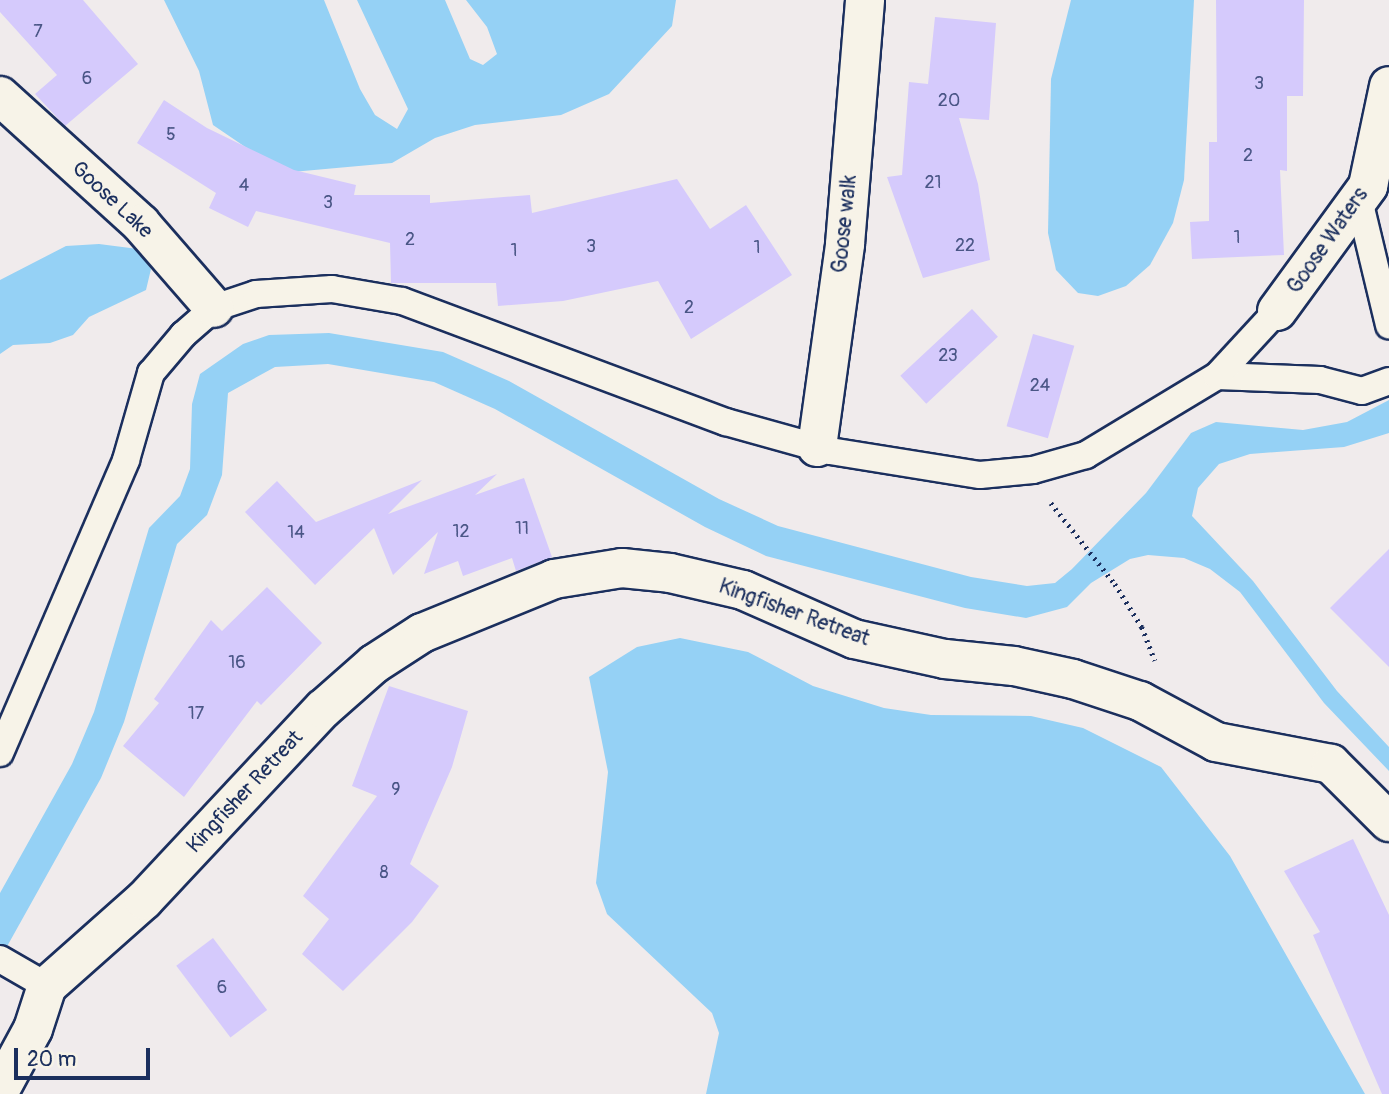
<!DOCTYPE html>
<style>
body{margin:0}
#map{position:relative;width:1389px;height:1094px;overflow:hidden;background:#f0ebec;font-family:Pangolin,sans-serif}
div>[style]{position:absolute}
.water>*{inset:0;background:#95d1f5}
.building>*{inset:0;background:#d5cafc;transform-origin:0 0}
.path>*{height:4.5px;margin-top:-2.25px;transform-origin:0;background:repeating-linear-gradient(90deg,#1b2f5e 0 2px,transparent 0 7px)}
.roads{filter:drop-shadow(2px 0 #1b2f5e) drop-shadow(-2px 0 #1b2f5e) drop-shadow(0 2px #1b2f5e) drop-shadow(0 -2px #1b2f5e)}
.lane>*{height:26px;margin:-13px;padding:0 13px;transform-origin:13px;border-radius:13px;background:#f7f3e8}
.street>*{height:38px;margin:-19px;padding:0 19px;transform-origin:19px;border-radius:19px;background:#f7f3e8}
span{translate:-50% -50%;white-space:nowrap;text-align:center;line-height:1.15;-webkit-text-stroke:5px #f7f3e8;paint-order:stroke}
.number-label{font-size:18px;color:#4a5686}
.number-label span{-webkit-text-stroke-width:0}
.street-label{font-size:21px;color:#1b2f5e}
.scale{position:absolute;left:14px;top:1048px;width:136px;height:32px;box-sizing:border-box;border:4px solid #1b2f5e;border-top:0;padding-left:9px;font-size:21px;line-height:24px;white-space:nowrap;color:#1b2f5e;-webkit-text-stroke:5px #f7f3e8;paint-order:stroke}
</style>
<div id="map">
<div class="water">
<div style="clip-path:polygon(164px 0,324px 0,360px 89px,375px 115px,397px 129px,408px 109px,357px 0,445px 0,470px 59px,483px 65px,497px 54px,487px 27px,466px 0,676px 0,672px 26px,609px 94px,561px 115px,475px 125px,435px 138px,392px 163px,292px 172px,260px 157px,213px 125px,199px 71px)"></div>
<div style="clip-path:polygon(1071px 0,1194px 0,1184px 180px,1173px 223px,1150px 265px,1126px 286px,1098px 296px,1078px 293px,1056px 270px,1048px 233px,1051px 79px)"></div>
<div style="clip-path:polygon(99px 244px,138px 249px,151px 269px,146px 290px,89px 317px,73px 335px,50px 343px,13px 345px,0 354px,0 280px,66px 246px)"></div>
<div style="clip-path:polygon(329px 333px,443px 352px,509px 381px,719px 499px,778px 526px,971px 577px,1027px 586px,1055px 583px,1072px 569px,1146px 493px,1191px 433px,1216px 422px,1303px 430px,1347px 422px,1389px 400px,1389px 433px,1344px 447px,1250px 454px,1219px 464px,1198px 488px,1192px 516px,1253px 581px,1337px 691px,1389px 747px,1389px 771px,1324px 703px,1240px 592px,1210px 569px,1184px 558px,1148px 555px,1130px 559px,1091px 583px,1067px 607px,1026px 618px,965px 608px,766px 556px,705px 527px,495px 409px,434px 382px,328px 364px,275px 367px,228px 393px,222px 475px,207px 515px,177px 544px,124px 722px,101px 778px,0 959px,0 893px,72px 764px,94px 712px,149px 528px,180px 496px,190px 469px,192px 404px,200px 374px,243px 344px,269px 335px)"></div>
<div style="clip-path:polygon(680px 638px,748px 652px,813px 686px,884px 708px,931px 715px,1031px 716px,1083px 728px,1161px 767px,1230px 856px,1365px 1094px,706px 1094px,719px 1033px,712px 1013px,607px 914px,596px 883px,608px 772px,589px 677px,637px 647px)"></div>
</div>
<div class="building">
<div style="clip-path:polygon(0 0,83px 0,138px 64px,65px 126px,35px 94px,57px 75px,0 12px)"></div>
<div style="clip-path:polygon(1216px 0,1304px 0,1303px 96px,1287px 96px,1287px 171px,1280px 170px,1284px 255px,1192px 259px,1190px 222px,1209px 221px,1209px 142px,1217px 142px)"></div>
<div style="clip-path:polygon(935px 17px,996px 23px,989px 120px,959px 118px,978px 184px,990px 260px,923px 278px,887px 177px,902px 175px,909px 82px,928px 84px)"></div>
<div style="clip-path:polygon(164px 100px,207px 128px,294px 170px,356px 185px,354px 195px,430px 195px,430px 203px,530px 195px,532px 213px,677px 179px,710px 229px,746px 205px,792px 275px,691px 339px,658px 281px,563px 301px,498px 306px,496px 283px,391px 283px,390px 243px,256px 211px,248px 227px,209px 208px,216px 193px,137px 143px)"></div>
<div style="left:972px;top:309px;width:38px;height:98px;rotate:47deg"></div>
<div style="left:1033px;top:334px;width:43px;height:96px;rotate:16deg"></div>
<div style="clip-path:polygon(497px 474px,475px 495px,524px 478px,552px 557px,516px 571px,512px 558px,463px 576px,458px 561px,424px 574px,438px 532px,393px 575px,374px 528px,315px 585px,245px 512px,277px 481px,316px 522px,422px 480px,388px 514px)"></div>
<div style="clip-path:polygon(1389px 549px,1389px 667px,1330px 608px)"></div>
<div style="clip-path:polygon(267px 587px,322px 643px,261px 705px,257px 701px,184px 797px,123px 746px,159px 703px,154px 699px,211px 620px,222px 631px)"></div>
<div style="clip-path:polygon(389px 686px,468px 711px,452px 767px,410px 864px,439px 886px,412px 922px,343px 991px,302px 954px,329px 919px,303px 896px,377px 796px,352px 786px)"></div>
<div style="clip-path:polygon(1353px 839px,1389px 915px,1389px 1094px,1382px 1094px,1313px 935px,1320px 932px,1284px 871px)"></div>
<div style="left:213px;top:938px;width:90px;height:46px;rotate:53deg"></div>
</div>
<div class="path">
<div style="left:1051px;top:503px;width:103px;rotate:51.7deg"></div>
<div style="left:1115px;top:584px;width:51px;rotate:57.9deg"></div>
<div style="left:1142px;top:627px;width:36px;rotate:69deg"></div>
</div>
<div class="roads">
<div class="lane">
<div style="left:1359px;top:200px;width:129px;rotate:76.5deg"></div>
<div style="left:1217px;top:376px;width:103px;rotate:2.2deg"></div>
<div style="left:1320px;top:380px;width:43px;rotate:14.7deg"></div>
<div style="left:1362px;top:391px;width:29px;rotate:-20deg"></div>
<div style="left:0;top:753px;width:319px;rotate:-66.7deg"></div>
<div style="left:126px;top:460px;width:91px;rotate:-74deg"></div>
<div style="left:151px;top:373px;width:50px;rotate:-49.9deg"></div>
<div style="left:183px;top:335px;width:41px;rotate:-41.1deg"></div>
<div style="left:214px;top:308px;width:44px;rotate:-18.4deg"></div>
<div style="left:256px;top:294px;width:76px;rotate:-3.8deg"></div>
<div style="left:332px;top:289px;width:71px;rotate:9.7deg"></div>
<div style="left:402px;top:301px;width:346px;rotate:20.5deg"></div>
<div style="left:726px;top:422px;width:108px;rotate:15.6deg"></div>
<div style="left:830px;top:451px;width:152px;rotate:9.1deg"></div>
<div style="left:980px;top:475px;width:53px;rotate:-5.4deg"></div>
<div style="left:1033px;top:470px;width:55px;rotate:-15.8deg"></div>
<div style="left:1086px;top:455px;width:153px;rotate:-31.1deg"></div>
<div style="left:1217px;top:376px;width:88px;rotate:-47.3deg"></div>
<div style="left:0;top:959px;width:54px;rotate:29.9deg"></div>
</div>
<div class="street">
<div style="left:0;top:96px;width:190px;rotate:42.2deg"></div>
<div style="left:141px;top:224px;width:111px;rotate:49deg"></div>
<div style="left:1277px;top:311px;width:155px;rotate:-53.9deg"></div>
<div style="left:1368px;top:186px;width:102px;rotate:-78.1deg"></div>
<div style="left:817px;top:447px;width:205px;rotate:-82.1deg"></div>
<div style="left:845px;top:244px;width:245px;rotate:-85.3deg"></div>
<div style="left:0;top:1090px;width:69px;rotate:-61.6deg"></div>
<div style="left:33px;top:1029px;width:45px;rotate:-72deg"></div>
<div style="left:47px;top:986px;width:130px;rotate:-41.6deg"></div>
<div style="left:144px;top:900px;width:262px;rotate:-46.9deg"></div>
<div style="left:323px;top:709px;width:68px;rotate:-41.4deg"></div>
<div style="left:374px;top:664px;width:57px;rotate:-32.9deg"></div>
<div style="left:422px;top:633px;width:143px;rotate:-22.2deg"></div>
<div style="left:554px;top:579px;width:69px;rotate:-9.2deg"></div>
<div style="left:622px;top:568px;width:48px;rotate:5.9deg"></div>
<div style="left:670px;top:573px;width:75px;rotate:13.1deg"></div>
<div style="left:743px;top:590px;width:121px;rotate:23.8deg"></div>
<div style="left:854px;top:639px;width:93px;rotate:12.4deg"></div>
<div style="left:945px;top:659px;width:69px;rotate:5.8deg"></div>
<div style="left:1014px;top:666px;width:60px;rotate:12.4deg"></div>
<div style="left:1073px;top:679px;width:71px;rotate:18.2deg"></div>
<div style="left:1140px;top:701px;width:86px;rotate:28.3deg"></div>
<div style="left:1216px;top:742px;width:117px;rotate:10.8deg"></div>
<div style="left:1331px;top:764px;width:82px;rotate:45deg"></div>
</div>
</div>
<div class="number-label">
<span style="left:38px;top:32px">7</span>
<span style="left:87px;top:79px">6</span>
<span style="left:1259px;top:84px">3</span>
<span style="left:949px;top:101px">20</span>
<span style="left:171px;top:135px">5</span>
<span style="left:1248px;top:156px">2</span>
<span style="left:933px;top:183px">21</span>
<span style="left:244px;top:186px">4</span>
<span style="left:328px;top:203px">3</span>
<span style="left:1237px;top:238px">1</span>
<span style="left:410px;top:240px">2</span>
<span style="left:965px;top:246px">22</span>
<span style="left:591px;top:247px">3</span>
<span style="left:757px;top:248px">1</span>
<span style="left:514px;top:251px">1</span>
<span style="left:689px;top:308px">2</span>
<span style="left:948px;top:356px">23</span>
<span style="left:1040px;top:386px">24</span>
<span style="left:522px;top:529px">11</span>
<span style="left:461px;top:532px">12</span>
<span style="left:296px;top:533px">14</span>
<span style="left:237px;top:663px">16</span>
<span style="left:196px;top:714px">17</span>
<span style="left:396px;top:790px">9</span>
<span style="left:384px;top:873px">8</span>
<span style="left:222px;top:988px">6</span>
</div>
<div class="street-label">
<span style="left:112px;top:200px;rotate:43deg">Goose Lake</span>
<span style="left:845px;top:224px;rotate:-84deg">Goose walk</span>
<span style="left:1328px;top:241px;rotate:-55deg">Goose Waters</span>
<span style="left:794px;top:613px;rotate:20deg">Kingfisher Retreat</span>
<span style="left:245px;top:792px;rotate:-47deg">Kingfisher Retreat</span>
</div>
<div class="scale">20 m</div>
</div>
